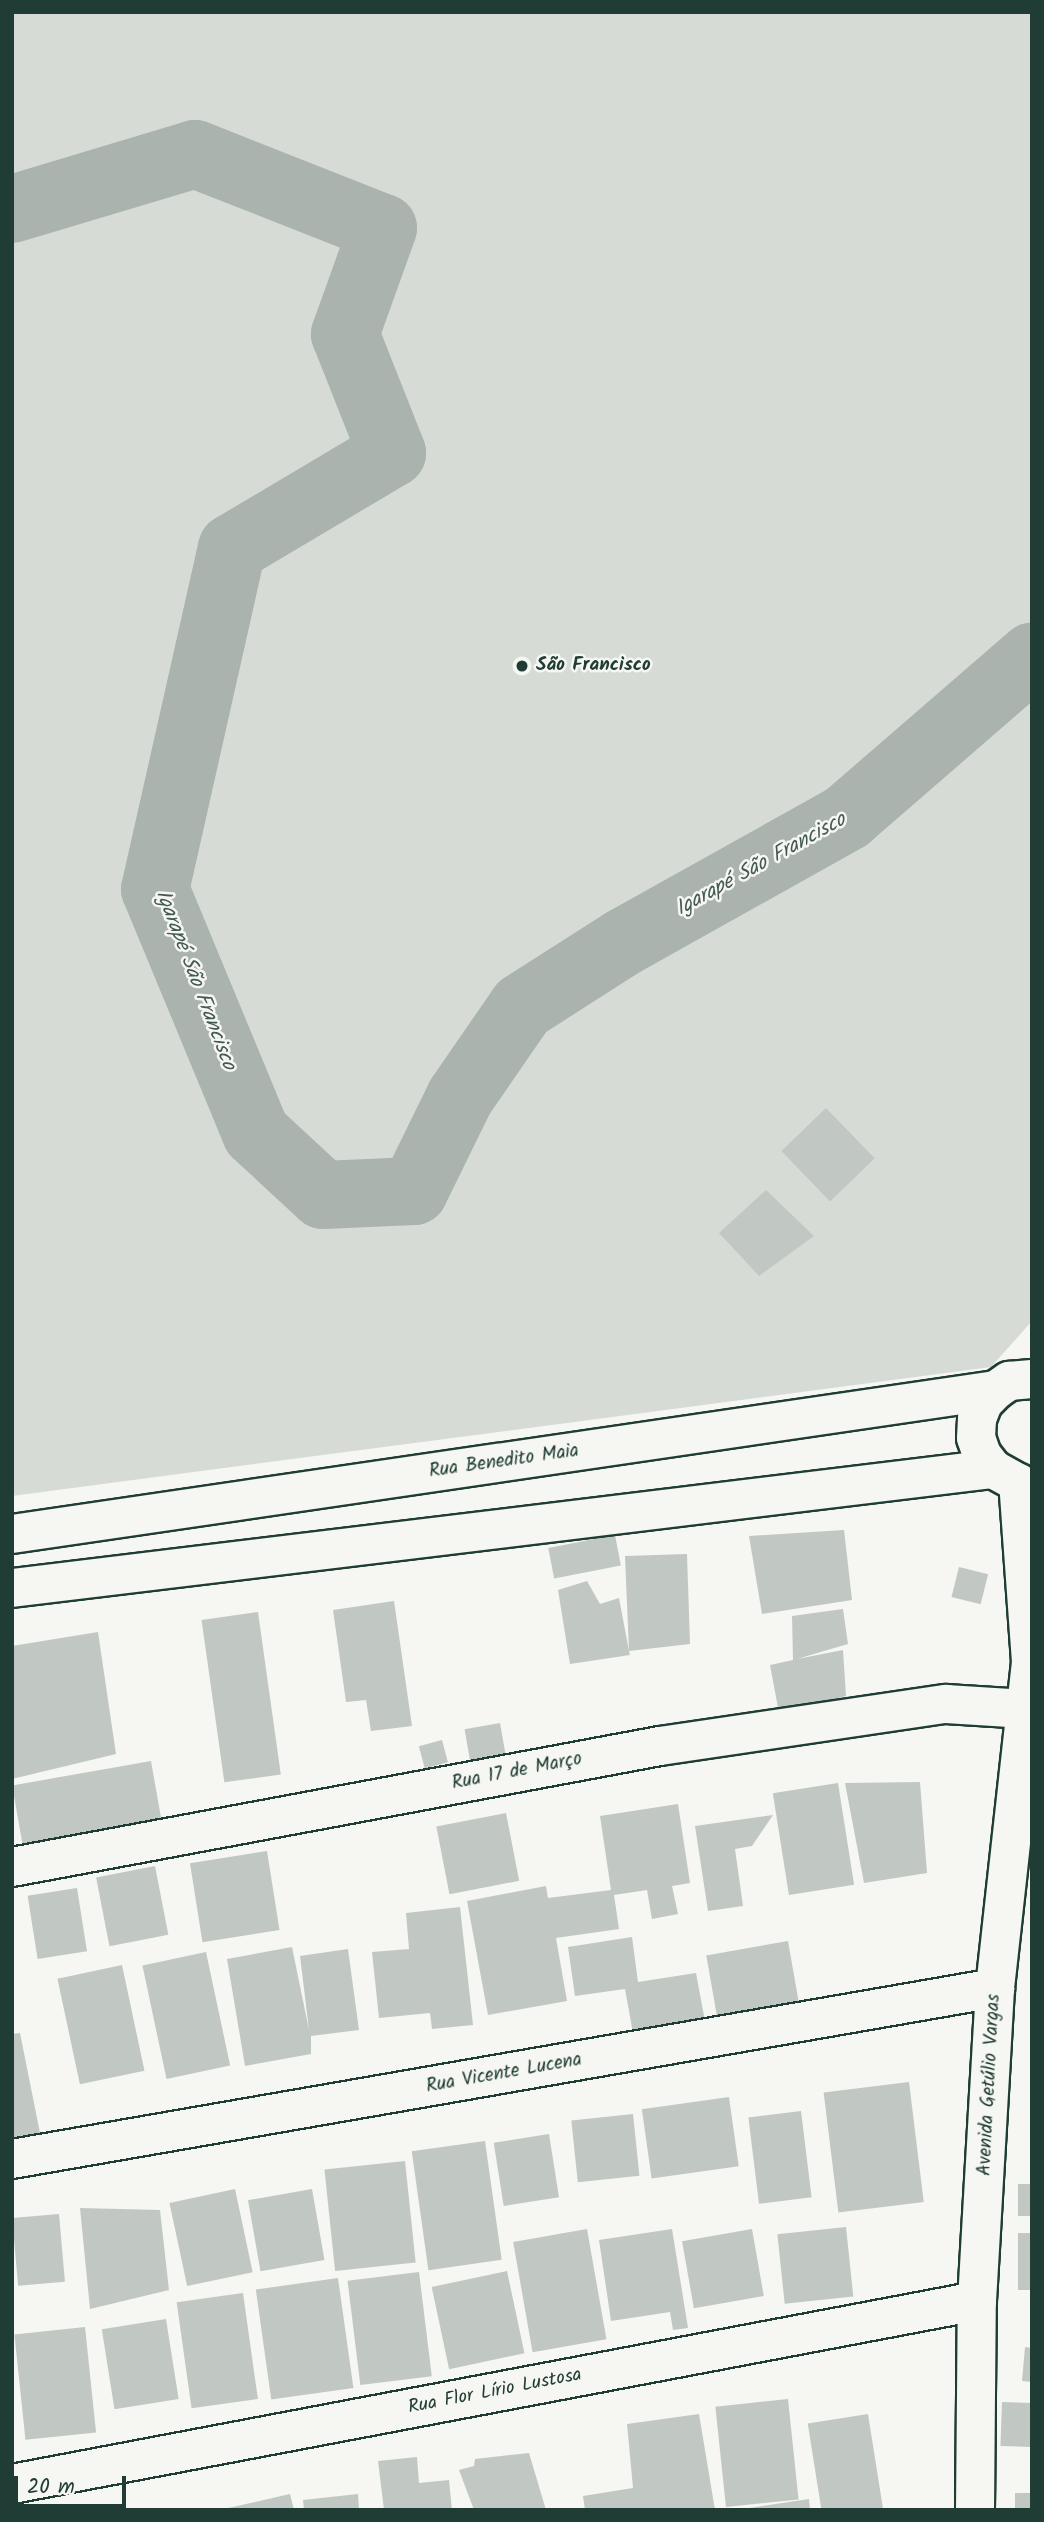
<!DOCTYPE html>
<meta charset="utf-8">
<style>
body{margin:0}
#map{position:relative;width:1044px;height:2522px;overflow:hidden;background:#f6f6f2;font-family:Kalam,sans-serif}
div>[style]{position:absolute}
.green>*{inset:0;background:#d6dbd6}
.river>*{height:68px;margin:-34px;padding:0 34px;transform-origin:34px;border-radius:34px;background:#aab3ae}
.building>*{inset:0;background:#c1c8c3;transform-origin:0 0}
.roads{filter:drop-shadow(2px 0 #1f3d34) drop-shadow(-2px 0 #1f3d34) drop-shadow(0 2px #1f3d34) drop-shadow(0 -2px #1f3d34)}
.minor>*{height:38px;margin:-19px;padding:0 19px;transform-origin:19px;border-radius:19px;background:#f6f6f2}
.dots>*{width:19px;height:19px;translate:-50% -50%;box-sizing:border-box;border:4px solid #f6f6f2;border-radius:50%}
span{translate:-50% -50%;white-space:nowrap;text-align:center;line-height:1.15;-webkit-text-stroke:5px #f6f6f2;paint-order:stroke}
.poi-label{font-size:19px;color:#1f3d34;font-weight:700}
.left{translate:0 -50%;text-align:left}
.street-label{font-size:19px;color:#1f3d34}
.water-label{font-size:21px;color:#425a52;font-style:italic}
.frame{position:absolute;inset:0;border:14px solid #1f3d34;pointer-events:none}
.scale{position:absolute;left:14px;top:2476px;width:112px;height:32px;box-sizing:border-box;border:4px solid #1f3d34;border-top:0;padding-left:9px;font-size:21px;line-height:24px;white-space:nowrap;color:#1f3d34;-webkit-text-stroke:5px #f6f6f2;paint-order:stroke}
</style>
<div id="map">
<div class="green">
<div style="clip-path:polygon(12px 12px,1032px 12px,1032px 1321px,991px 1367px,12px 1496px)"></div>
</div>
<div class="river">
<div style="left:12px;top:209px;width:191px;rotate:-16.7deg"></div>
<div style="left:195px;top:154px;width:202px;rotate:21.5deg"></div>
<div style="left:383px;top:228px;width:113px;rotate:109.7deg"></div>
<div style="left:345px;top:334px;width:128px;rotate:68.4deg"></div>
<div style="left:392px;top:453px;width:186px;rotate:149.3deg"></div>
<div style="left:232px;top:548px;width:350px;rotate:102.7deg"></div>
<div style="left:155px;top:889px;width:264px;rotate:67.5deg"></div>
<div style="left:256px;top:1133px;width:91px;rotate:42.8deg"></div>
<div style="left:323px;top:1195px;width:91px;rotate:-2.5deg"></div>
<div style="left:414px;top:1191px;width:105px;rotate:-63.9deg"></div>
<div style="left:460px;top:1097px;width:109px;rotate:-55.4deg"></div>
<div style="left:522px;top:1007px;width:119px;rotate:-32.6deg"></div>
<div style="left:622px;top:943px;width:258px;rotate:-29.2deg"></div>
<div style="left:847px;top:817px;width:245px;rotate:-40.9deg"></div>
</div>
<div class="building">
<div style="left:826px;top:1108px;width:70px;height:62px;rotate:46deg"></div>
<div style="clip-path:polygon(766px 1190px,814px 1236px,759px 1276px,719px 1233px)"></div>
<div style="clip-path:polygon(844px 1530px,852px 1600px,762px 1614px,749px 1536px)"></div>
<div style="left:615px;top:1535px;width:31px;height:68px;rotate:79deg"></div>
<div style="clip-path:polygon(687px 1554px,690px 1644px,629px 1651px,630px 1655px,570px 1664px,558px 1590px,587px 1581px,600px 1604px,619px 1598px,629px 1651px,625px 1556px)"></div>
<div style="left:959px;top:1567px;width:30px;height:31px;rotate:14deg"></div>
<div style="clip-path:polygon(394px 1601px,412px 1726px,371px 1731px,366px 1700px,346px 1702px,333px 1610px)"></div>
<div style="clip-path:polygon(843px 1609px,848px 1644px,797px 1659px,843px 1650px,846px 1696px,779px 1713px,770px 1665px,793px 1660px,792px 1616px)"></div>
<div style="left:258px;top:1612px;width:164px;height:57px;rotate:82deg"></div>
<div style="clip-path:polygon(98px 1632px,116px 1754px,12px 1779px,12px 1646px)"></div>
<div style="left:500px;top:1723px;width:40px;height:36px;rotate:80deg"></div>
<div style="left:442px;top:1740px;width:23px;height:24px;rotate:75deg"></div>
<div style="left:151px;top:1761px;width:64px;height:141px;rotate:80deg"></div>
<div style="clip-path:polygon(920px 1782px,927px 1873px,864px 1883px,845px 1783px)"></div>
<div style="left:838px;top:1783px;width:103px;height:66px;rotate:81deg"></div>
<div style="clip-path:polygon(678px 1804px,690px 1883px,672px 1886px,678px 1914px,652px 1919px,647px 1890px,614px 1895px,619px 1929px,556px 1938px,567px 2001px,488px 2015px,467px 1901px,546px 1886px,548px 1898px,611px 1890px,600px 1816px)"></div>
<div style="left:506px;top:1813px;width:69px;height:71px;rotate:79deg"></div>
<div style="clip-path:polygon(773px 1815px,752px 1846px,735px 1849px,743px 1906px,708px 1911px,695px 1826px)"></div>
<div style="left:267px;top:1851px;width:80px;height:78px;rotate:81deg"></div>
<div style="left:155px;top:1866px;width:70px;height:60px;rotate:79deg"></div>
<div style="left:77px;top:1888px;width:64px;height:50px;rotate:81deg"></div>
<div style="clip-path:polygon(460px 1907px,473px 2025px,432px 2029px,430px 2013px,379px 2018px,372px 1952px,409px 1949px,406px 1913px)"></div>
<div style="clip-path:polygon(632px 1937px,638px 1982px,696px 1973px,707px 2032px,635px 2044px,625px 1989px,575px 1996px,568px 1947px)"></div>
<div style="left:788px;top:1941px;width:72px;height:83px;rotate:80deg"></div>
<div style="clip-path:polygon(292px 1947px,309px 2030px,300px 1956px,348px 1949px,359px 2030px,311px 2036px,311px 2054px,245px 2066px,227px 1959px)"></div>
<div style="left:206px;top:1952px;width:116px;height:65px;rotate:78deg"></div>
<div style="left:122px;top:1965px;width:108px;height:66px;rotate:78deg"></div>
<div style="clip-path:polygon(20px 2033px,40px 2133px,12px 2139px,12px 2034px)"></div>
<div style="left:909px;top:2082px;width:121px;height:86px;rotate:83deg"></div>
<div style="left:729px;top:2097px;width:70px;height:88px;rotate:82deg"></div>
<div style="left:801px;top:2111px;width:87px;height:53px;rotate:83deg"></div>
<div style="left:633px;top:2114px;width:62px;height:62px;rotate:84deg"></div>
<div style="left:549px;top:2134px;width:64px;height:56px;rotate:81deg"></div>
<div style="left:485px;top:2141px;width:120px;height:74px;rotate:82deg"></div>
<div style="left:405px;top:2161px;width:102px;height:81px;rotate:84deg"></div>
<div style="left:1018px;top:2184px;width:14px;height:32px"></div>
<div style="left:235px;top:2189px;width:85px;height:67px;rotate:78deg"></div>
<div style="left:312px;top:2189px;width:72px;height:65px;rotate:80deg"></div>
<div style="clip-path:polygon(80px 2208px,160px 2210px,169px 2290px,90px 2309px)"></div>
<div style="left:59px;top:2214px;width:68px;height:47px;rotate:85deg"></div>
<div style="left:846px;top:2227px;width:70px;height:69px;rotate:84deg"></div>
<div style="left:587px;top:2229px;width:112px;height:75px;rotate:80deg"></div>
<div style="clip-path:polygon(672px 2229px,688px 2328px,673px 2330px,670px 2312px,611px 2321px,599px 2240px)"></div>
<div style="left:752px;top:2229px;width:68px;height:71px;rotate:80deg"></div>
<div style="left:1018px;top:2233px;width:14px;height:57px"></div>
<div style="left:507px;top:2271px;width:84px;height:77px;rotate:78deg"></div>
<div style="left:419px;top:2272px;width:105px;height:72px;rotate:83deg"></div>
<div style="left:338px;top:2278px;width:111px;height:83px;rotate:82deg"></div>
<div style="left:243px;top:2293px;width:107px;height:67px;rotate:82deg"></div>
<div style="left:166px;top:2319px;width:81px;height:65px;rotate:81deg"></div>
<div style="left:85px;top:2327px;width:106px;height:71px;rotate:84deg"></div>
<div style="clip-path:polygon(1025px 2347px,1032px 2348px,1032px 2382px,1022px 2381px)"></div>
<div style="left:788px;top:2399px;width:101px;height:73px;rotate:84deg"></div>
<div style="left:1002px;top:2402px;width:30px;height:44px;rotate:2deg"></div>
<div style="clip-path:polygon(699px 2414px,715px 2510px,585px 2510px,583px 2496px,633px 2488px,627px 2424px)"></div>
<div style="left:868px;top:2414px;width:97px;height:61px;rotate:81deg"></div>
<div style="clip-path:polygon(529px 2453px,546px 2510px,474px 2510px,459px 2470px,474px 2466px,475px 2459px)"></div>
<div style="clip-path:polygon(417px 2457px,419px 2483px,449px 2480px,452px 2510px,384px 2510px,378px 2461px)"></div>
<div style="left:1032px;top:2493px;width:17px;height:17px;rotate:90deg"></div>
<div style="clip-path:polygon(290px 2494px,294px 2510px,224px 2510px,224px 2509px)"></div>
<div style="clip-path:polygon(358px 2494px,359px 2510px,304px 2510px,303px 2500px)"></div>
<div style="clip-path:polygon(809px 2499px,810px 2510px,750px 2510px,749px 2508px)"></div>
</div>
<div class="roads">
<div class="minor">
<div style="left:1013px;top:1480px;width:23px;rotate:-151deg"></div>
<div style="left:993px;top:1469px;width:18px;rotate:-128deg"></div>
<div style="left:982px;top:1455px;width:18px;rotate:-109deg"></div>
<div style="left:976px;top:1438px;width:19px;rotate:-87deg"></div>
<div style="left:977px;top:1419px;width:17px;rotate:-69deg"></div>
<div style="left:983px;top:1403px;width:18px;rotate:-45deg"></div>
<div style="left:996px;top:1390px;width:16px;rotate:-35deg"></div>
<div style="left:1009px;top:1381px;width:23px;rotate:-5deg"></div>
<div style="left:12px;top:1534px;width:994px;rotate:-8.33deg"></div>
<div style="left:12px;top:1588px;width:988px;rotate:-6.92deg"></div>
<div style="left:12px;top:1867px;width:659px;rotate:-10.58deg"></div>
<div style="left:660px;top:1746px;width:289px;rotate:-8.4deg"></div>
<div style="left:946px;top:1704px;width:80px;rotate:3.6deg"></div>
<div style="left:12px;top:2159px;width:998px;rotate:-9.87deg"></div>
<div style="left:12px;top:2484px;width:982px;rotate:-10.74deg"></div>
<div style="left:975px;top:2510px;width:209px;rotate:-89.5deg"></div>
<div style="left:977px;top:2301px;width:314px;rotate:-86.7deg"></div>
<div style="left:995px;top:1988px;width:328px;rotate:-83.7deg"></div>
<div style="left:1031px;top:1662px;width:180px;rotate:-94.1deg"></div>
</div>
</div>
<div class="dots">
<div style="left:522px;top:666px;background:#1f3d34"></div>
</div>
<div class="poi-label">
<span class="left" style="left:536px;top:666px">São Francisco</span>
</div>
<div class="street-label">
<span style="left:504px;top:1462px;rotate:-8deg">Rua Benedito Maia</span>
<span style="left:517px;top:1772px;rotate:-11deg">Rua 17 de Março</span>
<span style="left:504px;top:2074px;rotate:-10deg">Rua Vicente Lucena</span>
<span style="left:990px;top:2085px;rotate:-87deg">Avenida Getúlio Vargas</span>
<span style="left:495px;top:2392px;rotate:-11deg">Rua Flor Lírio Lustosa</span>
</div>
<div class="water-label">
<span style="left:761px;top:865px;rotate:-29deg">Igarapé São Francisco</span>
<span style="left:195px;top:980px;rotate:69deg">Igarapé São Francisco</span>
</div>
<div class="frame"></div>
<div class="scale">20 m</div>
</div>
